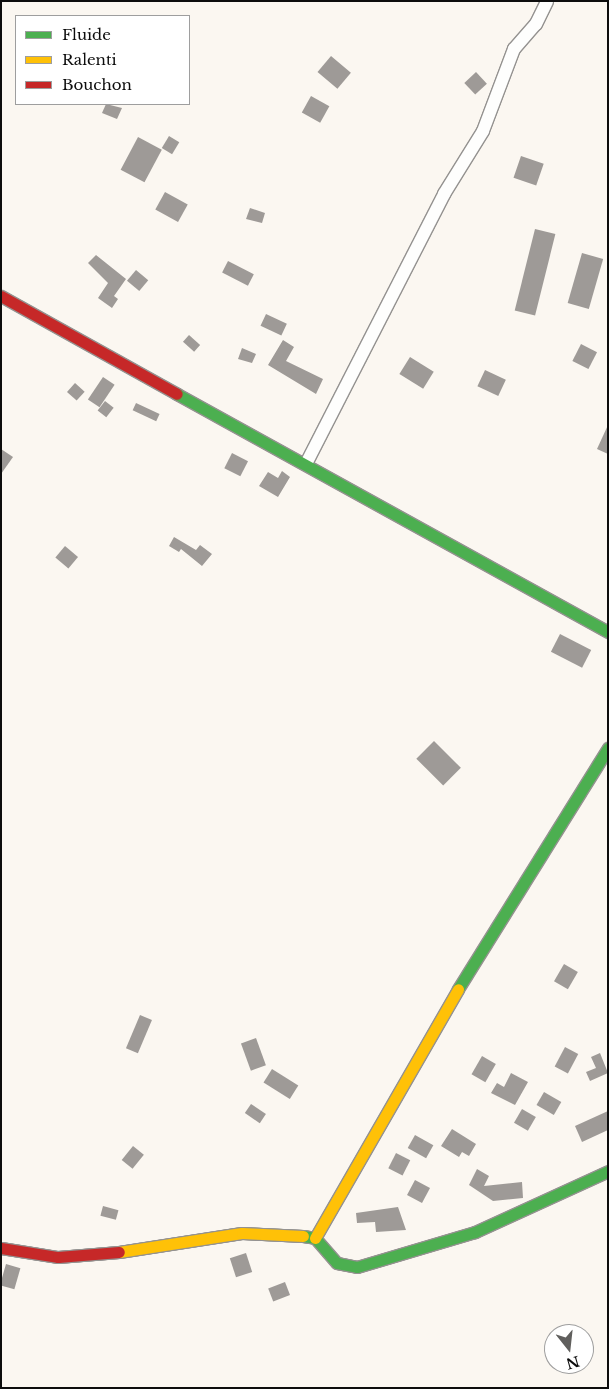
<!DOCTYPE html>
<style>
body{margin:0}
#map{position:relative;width:609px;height:1389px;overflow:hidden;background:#fbf7f1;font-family:"Libre Baskerville",serif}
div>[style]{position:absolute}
.building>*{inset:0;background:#9e9a97;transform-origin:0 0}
.roads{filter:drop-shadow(1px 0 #949290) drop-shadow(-1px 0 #949290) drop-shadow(0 1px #949290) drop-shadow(0 -1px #949290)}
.street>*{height:12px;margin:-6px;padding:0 6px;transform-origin:6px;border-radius:6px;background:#fefefd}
.fast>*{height:11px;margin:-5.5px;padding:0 5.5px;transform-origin:5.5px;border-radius:5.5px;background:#4caf50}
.slow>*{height:11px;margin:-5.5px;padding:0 5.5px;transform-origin:5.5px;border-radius:5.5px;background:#ffc107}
.jam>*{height:11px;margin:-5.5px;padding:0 5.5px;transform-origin:5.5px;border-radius:5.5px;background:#c62828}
span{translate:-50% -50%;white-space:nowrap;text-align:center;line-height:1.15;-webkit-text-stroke:5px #fff;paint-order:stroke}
.frame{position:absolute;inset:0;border:2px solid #0d0d0d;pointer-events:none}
.legend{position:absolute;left:15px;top:15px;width:175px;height:90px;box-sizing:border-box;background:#fff;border:1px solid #9e9e9e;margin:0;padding:6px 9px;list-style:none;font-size:15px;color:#0d0d0d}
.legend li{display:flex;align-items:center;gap:10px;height:25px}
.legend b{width:25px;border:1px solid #9e9e9e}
.north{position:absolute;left:544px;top:1324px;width:50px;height:50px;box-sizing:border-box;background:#fff;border:1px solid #9e9e9e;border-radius:50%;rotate:164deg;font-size:14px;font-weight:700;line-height:20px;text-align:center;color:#0d0d0d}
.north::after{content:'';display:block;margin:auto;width:18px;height:22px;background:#605f5d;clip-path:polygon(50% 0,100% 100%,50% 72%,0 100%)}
</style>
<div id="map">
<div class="building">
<div style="left:331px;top:56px;width:26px;height:21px;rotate:40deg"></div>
<div style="left:476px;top:72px;width:16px;height:16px;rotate:47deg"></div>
<div style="left:311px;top:96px;width:21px;height:19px;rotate:29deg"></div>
<div style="clip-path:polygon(106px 104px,122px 108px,117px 119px,102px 113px)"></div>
<div style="left:169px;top:136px;width:12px;height:14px;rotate:31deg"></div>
<div style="left:138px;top:137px;width:27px;height:37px;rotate:28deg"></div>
<div style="left:521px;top:156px;width:24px;height:23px;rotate:19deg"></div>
<div style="left:165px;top:192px;width:26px;height:20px;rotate:29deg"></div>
<div style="clip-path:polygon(250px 208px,265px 213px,262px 223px,246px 219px)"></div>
<div style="left:535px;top:229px;width:21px;height:84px;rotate:14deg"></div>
<div style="left:582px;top:253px;width:22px;height:52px;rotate:16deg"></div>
<div style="clip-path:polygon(96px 255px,126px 279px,114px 296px,118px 299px,112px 308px,98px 298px,108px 283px,88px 263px)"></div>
<div style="left:228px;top:261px;width:29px;height:13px;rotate:27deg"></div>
<div style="left:136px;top:270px;width:16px;height:14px;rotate:40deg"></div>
<div style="left:266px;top:314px;width:23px;height:13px;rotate:25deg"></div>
<div style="left:189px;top:335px;width:15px;height:9px;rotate:42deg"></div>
<div style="clip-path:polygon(283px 340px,294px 347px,286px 361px,323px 379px,316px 394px,268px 365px)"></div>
<div style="left:581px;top:344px;width:18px;height:19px;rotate:27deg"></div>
<div style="clip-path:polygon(242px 348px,256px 354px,252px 363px,238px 359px)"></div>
<div style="left:410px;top:357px;width:28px;height:20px;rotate:32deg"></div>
<div style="left:485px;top:370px;width:23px;height:18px;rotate:25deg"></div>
<div style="left:103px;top:377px;width:14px;height:27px;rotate:34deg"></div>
<div style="left:75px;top:383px;width:13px;height:12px;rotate:42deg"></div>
<div style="left:105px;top:401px;width:11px;height:12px;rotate:38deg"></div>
<div style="left:136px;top:403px;width:26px;height:8px;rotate:25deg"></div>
<div style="clip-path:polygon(608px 425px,608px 454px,597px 449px)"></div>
<div style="clip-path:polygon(1px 449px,13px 457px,1px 474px)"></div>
<div style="left:232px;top:453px;width:18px;height:17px;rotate:27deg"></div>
<div style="clip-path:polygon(282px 471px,290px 477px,278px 497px,259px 486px,268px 472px,278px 478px)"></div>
<div style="clip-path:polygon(174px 537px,196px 550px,200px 545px,212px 554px,202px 566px,181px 549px,179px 552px,169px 546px)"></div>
<div style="left:65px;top:546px;width:17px;height:15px;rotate:40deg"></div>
<div style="left:560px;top:634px;width:35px;height:20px;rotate:27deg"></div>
<div style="left:434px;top:741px;width:38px;height:25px;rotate:45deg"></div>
<div style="left:564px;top:964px;width:16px;height:20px;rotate:30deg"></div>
<div style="left:140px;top:1015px;width:13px;height:36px;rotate:23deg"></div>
<div style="left:256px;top:1038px;width:29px;height:16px;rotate:70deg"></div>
<div style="left:565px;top:1047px;width:15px;height:22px;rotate:28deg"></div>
<div style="clip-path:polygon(600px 1053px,608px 1073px,590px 1081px,586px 1072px,596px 1068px,591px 1057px)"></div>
<div style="left:482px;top:1056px;width:16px;height:21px;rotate:30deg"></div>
<div style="left:272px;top:1069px;width:31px;height:16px;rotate:32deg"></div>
<div style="clip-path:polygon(511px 1073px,528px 1082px,515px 1105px,491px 1093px,497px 1083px,504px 1087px)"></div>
<div style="left:544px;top:1092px;width:20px;height:15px;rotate:30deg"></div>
<div style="left:251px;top:1104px;width:18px;height:11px;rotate:34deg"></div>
<div style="left:522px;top:1109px;width:16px;height:16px;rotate:30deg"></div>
<div style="clip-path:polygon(608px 1111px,608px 1130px,582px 1142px,575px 1126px)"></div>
<div style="clip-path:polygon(452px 1129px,476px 1144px,469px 1156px,462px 1152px,459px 1157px,441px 1146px)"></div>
<div style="left:415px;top:1135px;width:21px;height:15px;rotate:29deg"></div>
<div style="left:133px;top:1146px;width:14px;height:18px;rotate:39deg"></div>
<div style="left:396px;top:1153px;width:16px;height:17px;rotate:27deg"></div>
<div style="clip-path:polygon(477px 1169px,489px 1176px,484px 1186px,522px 1182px,523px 1198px,493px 1201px,469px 1185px)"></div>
<div style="left:415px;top:1180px;width:17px;height:17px;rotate:28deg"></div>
<div style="left:103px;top:1206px;width:16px;height:10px;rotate:15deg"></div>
<div style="clip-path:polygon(398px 1207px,406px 1230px,376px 1232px,375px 1222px,357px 1223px,356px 1213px)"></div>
<div style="left:246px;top:1253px;width:20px;height:17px;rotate:72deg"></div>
<div style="left:6px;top:1264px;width:15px;height:22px;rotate:16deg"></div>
<div style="left:285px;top:1282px;width:14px;height:18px;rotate:69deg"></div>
</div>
<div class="roads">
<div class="street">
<div style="left:307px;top:462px;width:301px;rotate:-62.9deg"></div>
<div style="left:444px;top:194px;width:74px;rotate:-58.2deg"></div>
<div style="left:483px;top:131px;width:88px;rotate:-69.3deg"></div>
<div style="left:514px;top:49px;width:33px;rotate:-49deg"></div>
<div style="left:536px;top:24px;width:25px;rotate:-64deg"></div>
</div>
<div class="fast">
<div style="left:177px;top:394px;width:492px;rotate:28.9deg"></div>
<div style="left:458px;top:989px;width:284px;rotate:-58.1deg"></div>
<div style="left:303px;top:1236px;width:12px;rotate:9deg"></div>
<div style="left:315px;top:1238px;width:33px;rotate:49deg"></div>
<div style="left:337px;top:1263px;width:20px;rotate:11deg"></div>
<div style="left:357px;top:1267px;width:123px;rotate:-16.5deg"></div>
<div style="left:475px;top:1232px;width:146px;rotate:-24.6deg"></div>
</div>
<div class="slow">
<div style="left:315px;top:1238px;width:287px;rotate:-60.1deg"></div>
<div style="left:119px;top:1252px;width:124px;rotate:-8.8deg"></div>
<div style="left:242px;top:1233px;width:61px;rotate:2.8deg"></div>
</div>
<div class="jam">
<div style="left:1px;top:296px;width:201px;rotate:29.1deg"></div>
<div style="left:1px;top:1248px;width:58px;rotate:9deg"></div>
<div style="left:58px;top:1257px;width:61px;rotate:-4.7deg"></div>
</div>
</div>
<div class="frame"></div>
<ul class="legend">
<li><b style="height:6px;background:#4caf50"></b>Fluide</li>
<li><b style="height:6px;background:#ffc107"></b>Ralenti</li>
<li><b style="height:6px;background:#c62828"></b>Bouchon</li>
</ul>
<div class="north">N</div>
</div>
